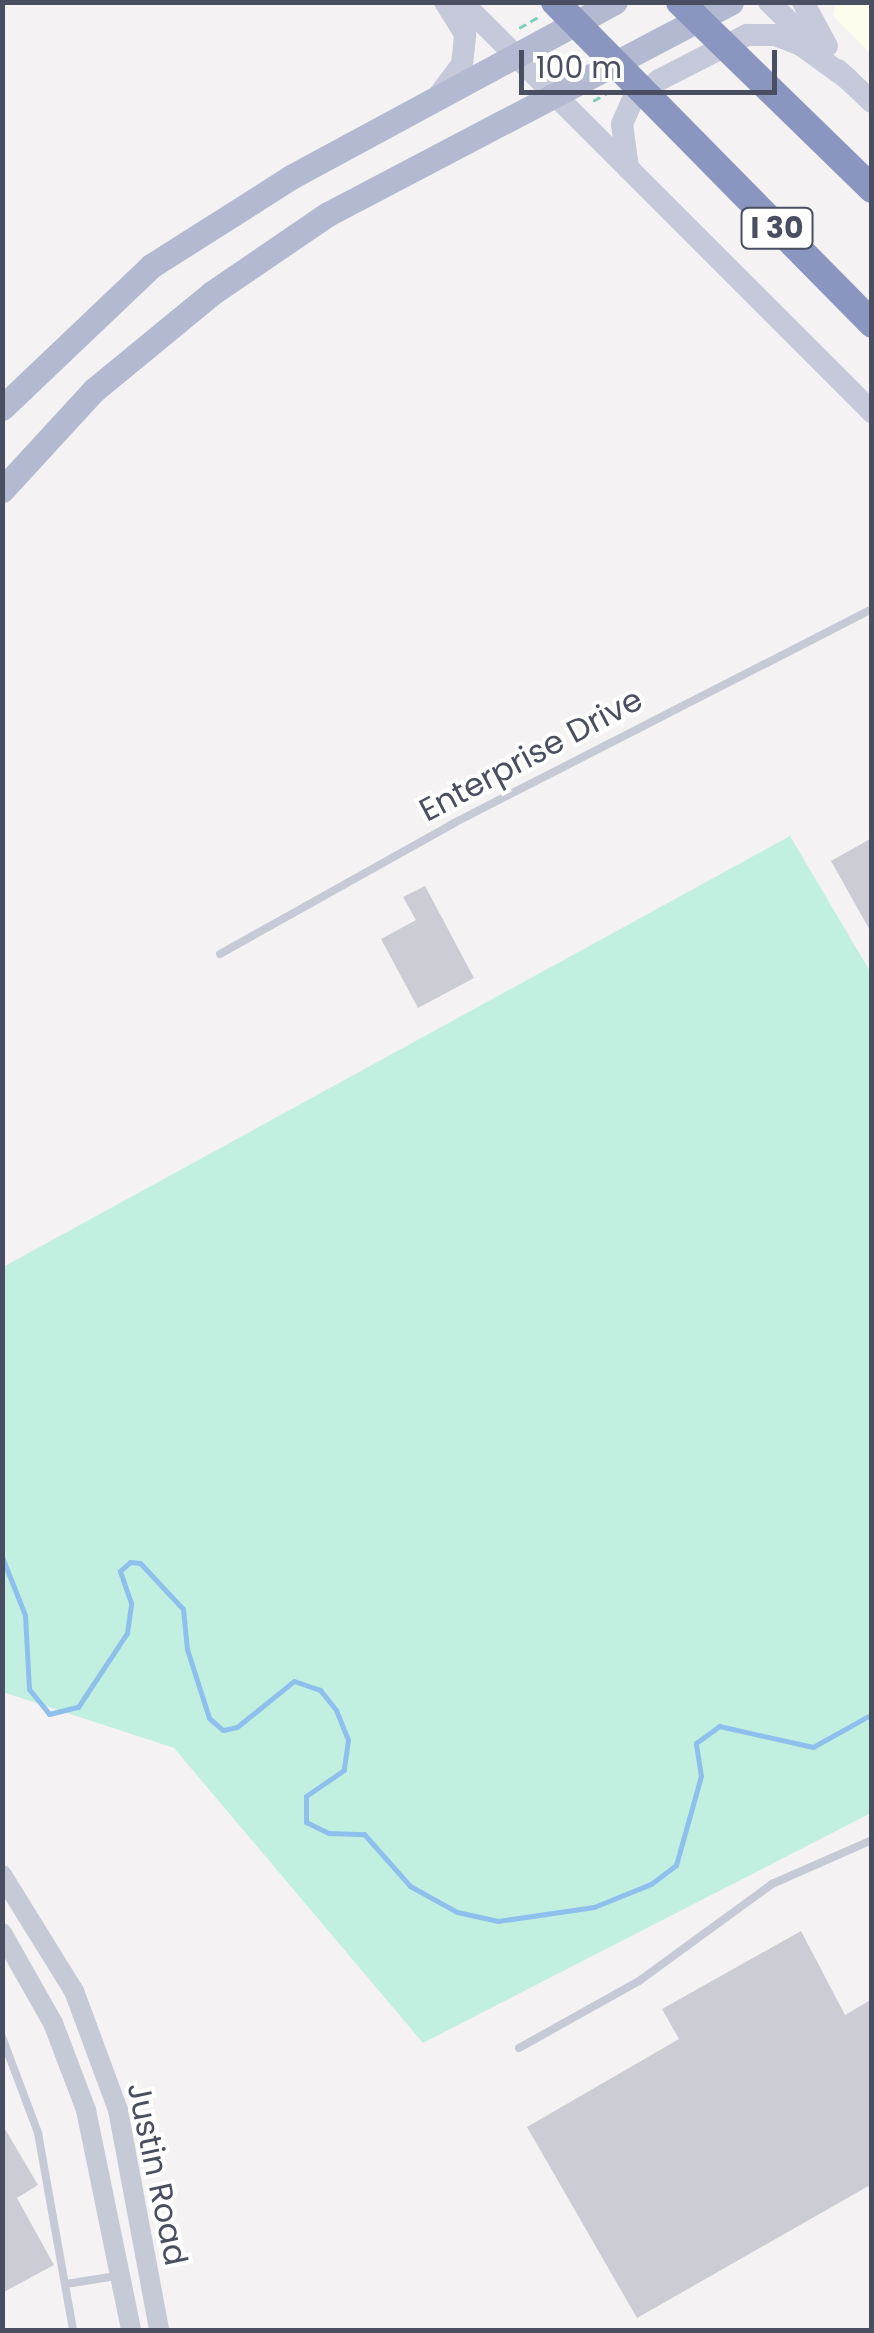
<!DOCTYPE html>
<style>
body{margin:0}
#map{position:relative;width:874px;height:2333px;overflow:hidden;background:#f4f2f2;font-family:Poppins,sans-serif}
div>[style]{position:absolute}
.commercial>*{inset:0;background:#fdfced}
.green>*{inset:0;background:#c2f0e0}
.stream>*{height:5px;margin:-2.5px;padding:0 2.5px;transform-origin:2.5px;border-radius:2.5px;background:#8fc0ed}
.building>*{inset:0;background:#cccdd4}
.path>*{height:2.5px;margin-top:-1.25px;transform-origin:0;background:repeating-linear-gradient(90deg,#79cfbb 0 8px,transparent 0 13px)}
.service>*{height:8px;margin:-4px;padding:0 4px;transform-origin:4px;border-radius:4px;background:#c6cad6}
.tertiary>*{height:20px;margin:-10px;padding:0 10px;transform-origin:10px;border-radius:10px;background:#c6cad6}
.secondary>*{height:22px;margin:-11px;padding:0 11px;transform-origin:11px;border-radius:11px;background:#c5c9da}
.primary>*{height:25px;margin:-12.5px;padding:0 12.5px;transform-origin:12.5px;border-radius:12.5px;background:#b2b9d0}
.motorway>*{height:28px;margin:-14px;padding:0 14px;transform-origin:14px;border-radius:14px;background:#8a96c0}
span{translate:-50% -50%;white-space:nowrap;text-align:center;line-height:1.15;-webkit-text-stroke:8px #fff;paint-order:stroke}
.shield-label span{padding:2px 8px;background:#fff;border:2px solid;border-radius:8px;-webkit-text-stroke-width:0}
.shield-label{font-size:30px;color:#494f60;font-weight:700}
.street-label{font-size:32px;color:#494f60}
.frame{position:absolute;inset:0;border:5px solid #494f60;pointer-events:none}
.scale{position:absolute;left:519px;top:50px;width:258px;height:45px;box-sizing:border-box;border:5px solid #494f60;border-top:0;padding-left:12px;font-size:30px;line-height:35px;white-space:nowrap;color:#494f60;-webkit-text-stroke:8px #fff;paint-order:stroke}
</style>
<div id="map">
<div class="commercial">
<div style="clip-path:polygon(836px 3px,871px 3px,871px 54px,833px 16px)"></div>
</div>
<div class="green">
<div style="clip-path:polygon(790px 836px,871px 973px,871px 1813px,423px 2043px,174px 1748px,3px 1692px,3px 1267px)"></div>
</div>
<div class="stream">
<div style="left:2px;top:1557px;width:62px;rotate:68.4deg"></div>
<div style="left:25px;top:1615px;width:74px;rotate:86.9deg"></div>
<div style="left:29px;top:1689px;width:32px;rotate:51deg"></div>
<div style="left:49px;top:1714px;width:30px;rotate:-14deg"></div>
<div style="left:78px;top:1707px;width:89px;rotate:-56.5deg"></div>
<div style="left:127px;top:1633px;width:30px;rotate:-82deg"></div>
<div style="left:131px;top:1603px;width:34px;rotate:-109deg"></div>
<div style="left:120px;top:1571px;width:13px;rotate:-42deg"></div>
<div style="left:130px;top:1562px;width:10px;rotate:6deg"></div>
<div style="left:140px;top:1563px;width:63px;rotate:46.9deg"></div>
<div style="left:183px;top:1609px;width:40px;rotate:84.3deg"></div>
<div style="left:187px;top:1649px;width:72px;rotate:72.3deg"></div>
<div style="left:209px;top:1718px;width:18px;rotate:41deg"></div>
<div style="left:223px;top:1730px;width:14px;rotate:-12deg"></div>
<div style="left:237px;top:1727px;width:73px;rotate:-38.9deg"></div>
<div style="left:294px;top:1681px;width:28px;rotate:19deg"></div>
<div style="left:320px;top:1690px;width:26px;rotate:51deg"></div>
<div style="left:336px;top:1710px;width:32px;rotate:68deg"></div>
<div style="left:348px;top:1740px;width:30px;rotate:98deg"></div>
<div style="left:344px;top:1770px;width:46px;rotate:145.6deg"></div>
<div style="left:306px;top:1796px;width:26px;rotate:90deg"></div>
<div style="left:306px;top:1822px;width:25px;rotate:26deg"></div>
<div style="left:329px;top:1833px;width:35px;rotate:2deg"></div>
<div style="left:364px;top:1834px;width:69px;rotate:48.5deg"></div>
<div style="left:410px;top:1886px;width:54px;rotate:29deg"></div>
<div style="left:457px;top:1912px;width:42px;rotate:12.4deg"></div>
<div style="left:498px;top:1921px;width:97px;rotate:-8.3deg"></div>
<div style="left:594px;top:1907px;width:61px;rotate:-22deg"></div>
<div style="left:651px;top:1884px;width:31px;rotate:-37deg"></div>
<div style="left:676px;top:1865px;width:92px;rotate:-74.3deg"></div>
<div style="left:701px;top:1776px;width:33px;rotate:-99deg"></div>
<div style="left:696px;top:1743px;width:29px;rotate:-36deg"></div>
<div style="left:719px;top:1726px;width:96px;rotate:12.6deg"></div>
<div style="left:813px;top:1747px;width:68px;rotate:-29.2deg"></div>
</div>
<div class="building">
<div style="clip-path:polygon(872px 838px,872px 934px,831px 861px)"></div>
<div style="clip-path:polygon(425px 886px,474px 978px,418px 1008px,381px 939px,416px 920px,403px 897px)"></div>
<div style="clip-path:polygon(801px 1931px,845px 2015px,872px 1999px,872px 2184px,637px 2318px,527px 2127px,679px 2039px,662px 2009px)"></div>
<div style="clip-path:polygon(2px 2124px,38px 2185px,17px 2198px,54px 2265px,2px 2293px)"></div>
</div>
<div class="path">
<div style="left:519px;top:28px;width:22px;rotate:-30deg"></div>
<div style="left:593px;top:101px;width:22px;rotate:-30deg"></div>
</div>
<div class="service">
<div style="left:220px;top:954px;width:268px;rotate:-29.2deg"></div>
<div style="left:454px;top:823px;width:470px;rotate:-27.1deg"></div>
<div style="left:2px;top:2037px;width:103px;rotate:69.4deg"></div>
<div style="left:38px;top:2133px;width:200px;rotate:79.9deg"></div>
<div style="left:519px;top:2048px;width:137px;rotate:-29.2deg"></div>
<div style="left:639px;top:1981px;width:165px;rotate:-36.1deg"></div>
<div style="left:772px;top:1884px;width:109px;rotate:-23.7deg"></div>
<div style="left:66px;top:2284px;width:51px;rotate:-9.1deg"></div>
</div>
<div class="tertiary">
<div style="left:2px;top:1875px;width:137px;rotate:58.2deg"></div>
<div style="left:74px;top:1991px;width:127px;rotate:69.7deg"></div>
<div style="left:118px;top:2110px;width:224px;rotate:79.4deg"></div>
<div style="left:2px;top:1933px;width:103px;rotate:60.5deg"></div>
<div style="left:53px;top:2023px;width:93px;rotate:69.2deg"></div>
<div style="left:86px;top:2110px;width:225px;rotate:78.4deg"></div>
</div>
<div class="secondary">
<div style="left:462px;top:2px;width:580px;rotate:45deg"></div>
<div style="left:769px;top:2px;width:60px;rotate:44.3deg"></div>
<div style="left:803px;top:2px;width:50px;rotate:61.4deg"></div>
<div style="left:838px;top:70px;width:47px;rotate:43.3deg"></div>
<div style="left:439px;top:95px;width:38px;rotate:-53deg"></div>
<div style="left:462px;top:65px;width:31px;rotate:-84deg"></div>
<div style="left:465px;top:34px;width:38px;rotate:-122deg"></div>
<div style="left:628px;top:168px;width:44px;rotate:-97.8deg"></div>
<div style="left:622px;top:124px;width:24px;rotate:-66deg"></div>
<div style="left:632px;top:102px;width:35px;rotate:-39deg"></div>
<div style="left:659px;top:80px;width:99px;rotate:-27.1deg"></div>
<div style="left:747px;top:35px;width:28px"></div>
<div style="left:775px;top:35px;width:28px;rotate:21deg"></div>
<div style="left:801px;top:45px;width:58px;rotate:35.9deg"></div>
</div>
<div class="primary">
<div style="left:2px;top:408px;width:206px;rotate:-43.6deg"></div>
<div style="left:151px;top:266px;width:166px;rotate:-32.4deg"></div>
<div style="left:291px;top:177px;width:368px;rotate:-28.4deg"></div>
<div style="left:2px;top:490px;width:136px;rotate:-47.4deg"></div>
<div style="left:94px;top:390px;width:153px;rotate:-39.4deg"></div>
<div style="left:212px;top:293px;width:140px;rotate:-34.3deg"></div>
<div style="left:328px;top:214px;width:455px;rotate:-27.7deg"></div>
</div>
<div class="motorway">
<div style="left:555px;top:2px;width:452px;rotate:45.4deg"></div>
<div style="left:680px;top:2px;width:268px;rotate:44.2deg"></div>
</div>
<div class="shield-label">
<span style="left:777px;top:228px">I 30</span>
</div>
<div class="street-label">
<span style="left:531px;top:755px;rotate:-28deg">Enterprise Drive</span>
<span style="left:157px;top:2174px;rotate:78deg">Justin Road</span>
</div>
<div class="frame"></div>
<div class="scale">100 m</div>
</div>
